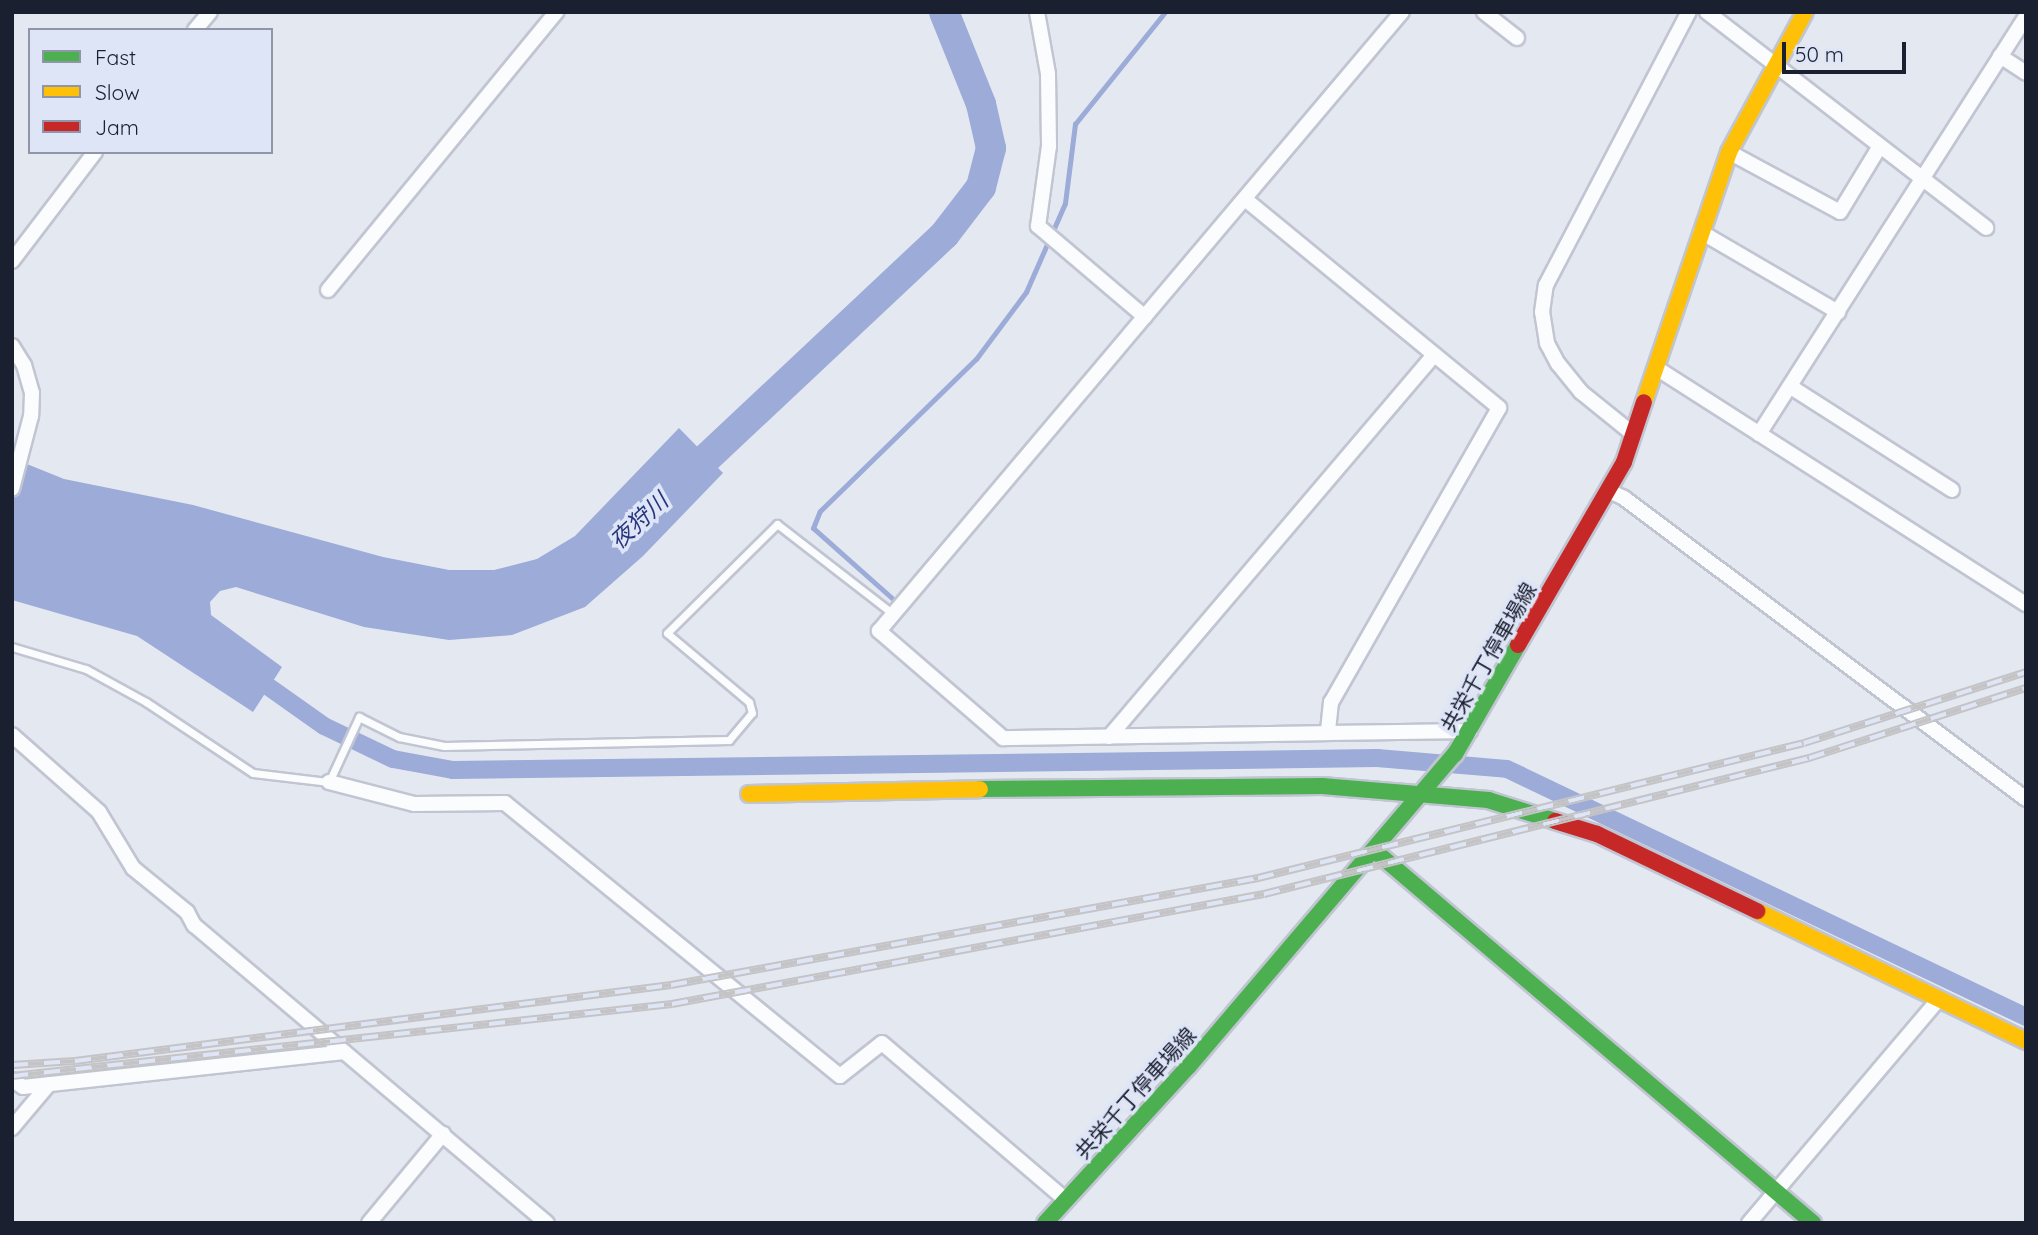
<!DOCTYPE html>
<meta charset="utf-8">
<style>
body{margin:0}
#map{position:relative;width:2038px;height:1235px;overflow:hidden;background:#e4e8f1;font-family:Quicksand,"Noto Sans JP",sans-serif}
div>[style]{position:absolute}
.water>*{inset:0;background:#9cabd7}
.stream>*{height:5px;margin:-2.5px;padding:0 2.5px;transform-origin:2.5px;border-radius:2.5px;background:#9cabd7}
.canal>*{height:18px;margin:-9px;padding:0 9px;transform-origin:9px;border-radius:9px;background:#9cabd7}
.river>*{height:30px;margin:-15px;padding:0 15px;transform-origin:15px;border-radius:15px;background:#9cabd7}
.roads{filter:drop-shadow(2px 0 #c1c5d2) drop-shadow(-2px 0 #c1c5d2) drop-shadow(0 2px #c1c5d2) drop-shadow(0 -2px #c1c5d2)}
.lane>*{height:7px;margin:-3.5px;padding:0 3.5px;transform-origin:3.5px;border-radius:3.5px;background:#fbfcfd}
.street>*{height:14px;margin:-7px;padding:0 7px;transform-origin:7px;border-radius:7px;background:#fbfcfd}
.fast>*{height:16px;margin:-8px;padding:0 8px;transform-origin:8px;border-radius:8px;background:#4caf50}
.slow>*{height:16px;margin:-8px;padding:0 8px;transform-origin:8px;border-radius:8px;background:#ffc107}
.jam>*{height:16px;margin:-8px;padding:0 8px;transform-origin:8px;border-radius:8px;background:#c62828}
.rail>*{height:8px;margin-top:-4px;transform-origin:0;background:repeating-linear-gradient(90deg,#dee5f7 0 16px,#c4c4c7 0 32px);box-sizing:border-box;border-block:2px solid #c4c4c7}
span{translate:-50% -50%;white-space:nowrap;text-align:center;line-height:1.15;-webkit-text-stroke:7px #dee5f7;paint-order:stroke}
.street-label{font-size:21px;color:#1b2030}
.water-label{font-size:23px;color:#27367d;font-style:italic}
.frame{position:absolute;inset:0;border:14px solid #1b2030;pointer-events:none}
.legend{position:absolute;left:28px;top:28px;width:245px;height:126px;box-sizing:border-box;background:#dee5f7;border:2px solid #9096a7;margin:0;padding:9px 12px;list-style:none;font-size:21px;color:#1b2030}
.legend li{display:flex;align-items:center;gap:14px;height:35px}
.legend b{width:35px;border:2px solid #9096a7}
.scale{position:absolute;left:1782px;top:42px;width:124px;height:32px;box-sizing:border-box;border:4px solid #1b2030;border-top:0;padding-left:9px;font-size:21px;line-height:24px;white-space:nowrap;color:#1b2030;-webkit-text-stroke:5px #dee5f7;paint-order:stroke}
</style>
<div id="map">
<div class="water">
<div style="clip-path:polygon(679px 428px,723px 473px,643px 556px,585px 607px,512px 635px,449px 640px,364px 627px,236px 587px,220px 591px,210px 602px,211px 615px,282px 667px,253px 712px,137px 636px,12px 600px,12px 458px,64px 479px,193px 505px,383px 557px,449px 570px,494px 570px,537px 559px,575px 536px)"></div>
</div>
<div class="stream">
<div style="left:893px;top:599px;width:107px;rotate:-138.4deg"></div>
<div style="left:813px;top:528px;width:18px;rotate:-68deg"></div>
<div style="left:820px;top:511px;width:218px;rotate:-44.3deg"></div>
<div style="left:976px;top:359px;width:84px;rotate:-53.3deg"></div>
<div style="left:1026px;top:292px;width:97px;rotate:-66.3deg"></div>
<div style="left:1065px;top:203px;width:80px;rotate:-82.8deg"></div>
<div style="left:1075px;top:124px;width:144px;rotate:-51.2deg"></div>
</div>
<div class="canal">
<div style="left:252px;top:675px;width:88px;rotate:35.3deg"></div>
<div style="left:324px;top:726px;width:76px;rotate:25.6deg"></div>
<div style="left:393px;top:759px;width:61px;rotate:10.4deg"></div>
<div style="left:453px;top:770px;width:924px;rotate:-0.74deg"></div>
<div style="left:1377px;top:758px;width:130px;rotate:4.8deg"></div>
<div style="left:1507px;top:769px;width:575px;rotate:25.54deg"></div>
</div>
<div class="river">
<div style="left:679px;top:484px;width:365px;rotate:-43.2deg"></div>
<div style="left:945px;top:234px;width:59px;rotate:-52.5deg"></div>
<div style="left:981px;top:187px;width:40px;rotate:-75.6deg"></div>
<div style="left:991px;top:148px;width:45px;rotate:-102.8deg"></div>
<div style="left:981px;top:104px;width:99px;rotate:-111.9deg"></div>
</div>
<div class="roads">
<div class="lane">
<div style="left:12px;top:647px;width:77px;rotate:16.6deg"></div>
<div style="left:86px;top:669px;width:68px;rotate:28.8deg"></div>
<div style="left:146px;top:702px;width:128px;rotate:33.6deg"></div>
<div style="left:253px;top:773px;width:77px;rotate:6.8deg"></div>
<div style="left:329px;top:782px;width:72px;rotate:-65.2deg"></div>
<div style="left:359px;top:717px;width:45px;rotate:26.6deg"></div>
<div style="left:399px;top:737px;width:46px;rotate:11.3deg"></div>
<div style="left:444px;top:746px;width:285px;rotate:-1.2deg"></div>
<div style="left:729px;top:740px;width:35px;rotate:-50deg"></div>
<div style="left:752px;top:713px;width:11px;rotate:-105deg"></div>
<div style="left:749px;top:702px;width:107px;rotate:-139.9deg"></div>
<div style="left:667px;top:633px;width:155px;rotate:-44.7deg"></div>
<div style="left:777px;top:524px;width:147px;rotate:37.8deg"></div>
</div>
<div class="street">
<div style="left:1037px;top:12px;width:63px;rotate:79.9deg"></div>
<div style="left:1048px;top:74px;width:72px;rotate:89.2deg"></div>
<div style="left:1049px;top:146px;width:81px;rotate:97.8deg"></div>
<div style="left:1038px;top:226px;width:140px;rotate:40.4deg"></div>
<div style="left:1484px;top:12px;width:42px;rotate:38.2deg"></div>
<div style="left:1707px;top:12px;width:353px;rotate:37.7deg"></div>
<div style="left:195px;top:30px;width:23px;rotate:-50deg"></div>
<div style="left:2000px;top:56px;width:31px;rotate:33deg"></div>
<div style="left:1729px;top:152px;width:126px;rotate:28.4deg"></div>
<div style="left:1840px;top:212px;width:77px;rotate:-58.8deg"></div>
<div style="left:1245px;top:199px;width:329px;rotate:39.4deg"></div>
<div style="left:1499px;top:408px;width:339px;rotate:119.7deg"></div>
<div style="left:1331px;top:702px;width:31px;rotate:96deg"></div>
<div style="left:1328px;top:733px;width:142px;rotate:-0.8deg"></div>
<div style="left:1701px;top:232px;width:159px;rotate:30.3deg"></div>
<div style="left:12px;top:261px;width:137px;rotate:-52.7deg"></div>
<div style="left:328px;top:290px;width:360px;rotate:-50.6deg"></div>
<div style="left:12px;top:346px;width:22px;rotate:58deg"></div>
<div style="left:24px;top:365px;width:29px;rotate:74deg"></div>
<div style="left:32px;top:393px;width:23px;rotate:92deg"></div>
<div style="left:31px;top:416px;width:75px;rotate:104.6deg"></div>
<div style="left:1658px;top:369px;width:437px;rotate:32.6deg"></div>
<div style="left:1791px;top:387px;width:191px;rotate:32.6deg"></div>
<div style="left:1633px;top:434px;width:67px;rotate:-141.1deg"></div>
<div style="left:1581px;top:392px;width:36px;rotate:-129deg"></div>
<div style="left:1558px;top:364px;width:24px;rotate:-118deg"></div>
<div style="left:1547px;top:343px;width:31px;rotate:-99deg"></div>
<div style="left:1542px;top:312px;width:27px;rotate:-82deg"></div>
<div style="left:1546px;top:285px;width:308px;rotate:-62.4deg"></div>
<div style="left:1759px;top:434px;width:496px;rotate:-57.4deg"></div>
<div style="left:1607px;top:490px;width:19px;rotate:25deg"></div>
<div style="left:1624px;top:498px;width:502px;rotate:36.82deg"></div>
<div style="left:1328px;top:733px;width:325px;rotate:179.1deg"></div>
<div style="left:1003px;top:738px;width:164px;rotate:-139.2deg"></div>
<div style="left:879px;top:631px;width:810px;rotate:-49.81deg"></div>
<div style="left:12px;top:735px;width:116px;rotate:41.5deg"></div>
<div style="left:99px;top:812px;width:66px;rotate:58.7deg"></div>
<div style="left:133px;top:868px;width:70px;rotate:39.2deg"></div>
<div style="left:187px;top:912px;width:15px;rotate:62deg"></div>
<div style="left:194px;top:925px;width:462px;rotate:40.2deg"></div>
<div style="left:1109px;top:737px;width:502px;rotate:-49.61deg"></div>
<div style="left:329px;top:782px;width:88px;rotate:14.5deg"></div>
<div style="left:414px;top:804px;width:91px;rotate:-0.6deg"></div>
<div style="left:505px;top:803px;width:432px;rotate:39.2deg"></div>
<div style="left:840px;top:1076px;width:53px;rotate:-38.2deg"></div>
<div style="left:882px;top:1043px;width:242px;rotate:40.5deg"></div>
<div style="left:12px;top:1080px;width:13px;rotate:32deg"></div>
<div style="left:23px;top:1087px;width:323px;rotate:-6.2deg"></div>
<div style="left:12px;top:1128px;width:57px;rotate:-49.9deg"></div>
<div style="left:369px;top:1223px;width:116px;rotate:-50.3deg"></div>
<div style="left:1749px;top:1223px;width:294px;rotate:-49.7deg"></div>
</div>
<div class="fast">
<div style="left:980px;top:789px;width:342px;rotate:-0.5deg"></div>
<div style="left:1322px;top:786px;width:167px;rotate:4.8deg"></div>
<div style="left:1488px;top:800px;width:70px;rotate:17.4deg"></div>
<div style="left:1375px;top:851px;width:575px;rotate:40.34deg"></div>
<div style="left:1045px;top:1223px;width:213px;rotate:-47.5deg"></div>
<div style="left:1189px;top:1066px;width:410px;rotate:-49.6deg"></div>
<div style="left:1455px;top:754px;width:126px;rotate:-60deg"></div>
</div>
<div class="slow">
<div style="left:1644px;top:402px;width:264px;rotate:-71.2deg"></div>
<div style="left:1729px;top:152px;width:159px;rotate:-61.5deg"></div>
<div style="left:749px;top:794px;width:231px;rotate:-1.2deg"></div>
<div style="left:1757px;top:911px;width:299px;rotate:25.8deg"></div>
</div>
<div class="jam">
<div style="left:1518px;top:645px;width:211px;rotate:-59.9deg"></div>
<div style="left:1624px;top:462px;width:63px;rotate:-71.6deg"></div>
<div style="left:1555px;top:821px;width:44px;rotate:17.2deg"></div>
<div style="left:1597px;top:834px;width:178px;rotate:25.7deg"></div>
</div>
</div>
<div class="rail">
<div style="left:12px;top:1065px;width:63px;rotate:-3.6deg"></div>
<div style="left:75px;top:1061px;width:601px;rotate:-7.27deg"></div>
<div style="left:671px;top:985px;width:597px;rotate:-10.33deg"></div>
<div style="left:1258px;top:878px;width:562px;rotate:-13.89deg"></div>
<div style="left:1804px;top:743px;width:233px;rotate:-17.7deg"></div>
<div style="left:12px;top:1076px;width:664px;rotate:-6.23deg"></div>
<div style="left:672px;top:1004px;width:602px;rotate:-10.53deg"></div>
<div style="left:1264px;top:894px;width:562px;rotate:-14.01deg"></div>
<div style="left:1809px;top:758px;width:228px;rotate:-17.9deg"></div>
</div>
<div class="street-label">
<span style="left:1488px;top:657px;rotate:-60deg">共栄千丁停車場線</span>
<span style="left:1135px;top:1093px;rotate:-48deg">共栄千丁停車場線</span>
</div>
<div class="water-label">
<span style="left:639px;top:521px;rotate:-43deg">夜狩川</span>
</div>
<div class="frame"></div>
<ul class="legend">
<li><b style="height:9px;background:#4caf50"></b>Fast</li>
<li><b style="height:9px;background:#ffc107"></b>Slow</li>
<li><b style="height:9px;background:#c62828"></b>Jam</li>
</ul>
<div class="scale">50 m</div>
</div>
